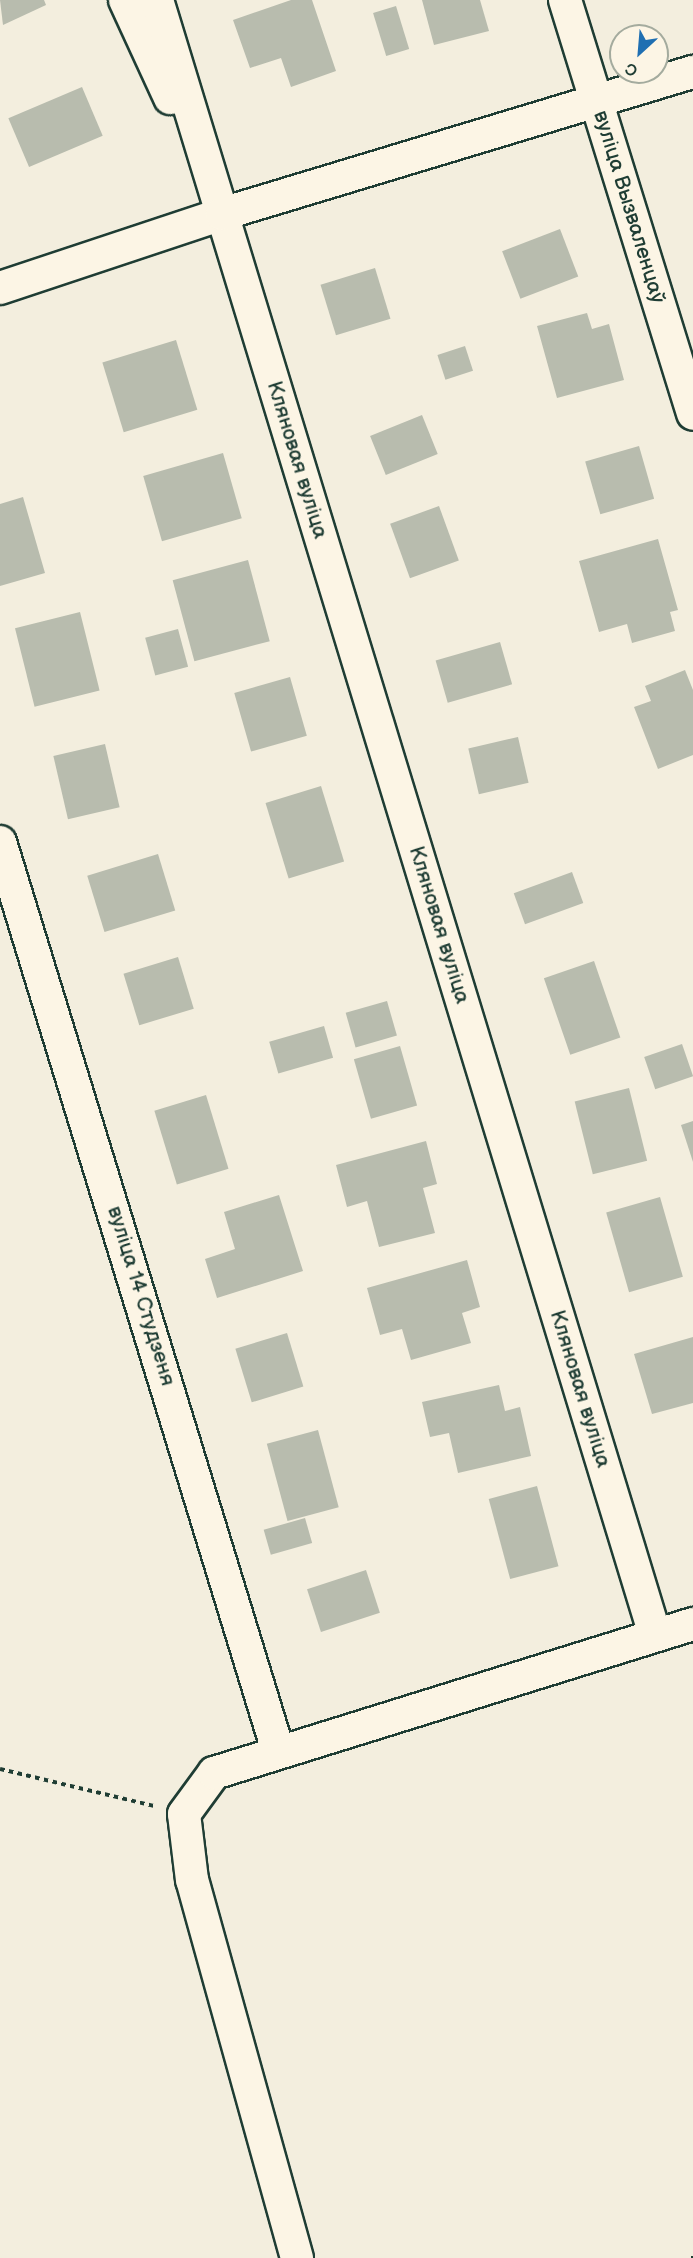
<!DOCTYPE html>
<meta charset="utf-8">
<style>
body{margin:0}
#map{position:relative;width:693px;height:2258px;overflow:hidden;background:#f3eede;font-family:"Balsamiq Sans",sans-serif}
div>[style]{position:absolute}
.building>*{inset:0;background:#b8bcae;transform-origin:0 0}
.path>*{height:4px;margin-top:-2px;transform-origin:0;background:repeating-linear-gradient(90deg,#1f3d34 0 4.5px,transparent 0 9px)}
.roads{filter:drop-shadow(2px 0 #1f3d34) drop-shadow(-2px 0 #1f3d34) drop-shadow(0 2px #1f3d34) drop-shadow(0 -2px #1f3d34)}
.street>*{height:32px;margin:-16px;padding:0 16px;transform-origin:16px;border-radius:16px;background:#fcf5e5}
span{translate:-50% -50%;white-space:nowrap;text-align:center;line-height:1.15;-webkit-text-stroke:6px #fcf5e5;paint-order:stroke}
.street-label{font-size:21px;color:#1f3d34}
.north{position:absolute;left:609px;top:24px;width:60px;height:60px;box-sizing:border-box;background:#fcf5e5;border:2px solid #a4ab9e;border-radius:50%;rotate:206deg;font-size:16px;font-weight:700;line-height:24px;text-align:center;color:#1f3d34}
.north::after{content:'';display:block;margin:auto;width:21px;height:27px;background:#1f6fb2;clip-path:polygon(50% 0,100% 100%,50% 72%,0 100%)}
</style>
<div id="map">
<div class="building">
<div style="clip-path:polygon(0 0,44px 0,46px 5px,3px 25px)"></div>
<div style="clip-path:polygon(291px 0,312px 0,336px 71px,291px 87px,281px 58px,250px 68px,233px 20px)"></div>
<div style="clip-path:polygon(422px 0,480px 0,489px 31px,434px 45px)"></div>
<div style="left:396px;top:6px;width:45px;height:24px;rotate:73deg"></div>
<div style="left:82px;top:87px;width:53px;height:80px;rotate:67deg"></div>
<div style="left:560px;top:229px;width:51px;height:62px;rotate:69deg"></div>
<div style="left:375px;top:268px;width:53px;height:57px;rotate:73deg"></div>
<div style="clip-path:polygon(587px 313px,592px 329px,609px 324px,624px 380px,557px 398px,537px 326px)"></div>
<div style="left:176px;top:340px;width:73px;height:77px;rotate:73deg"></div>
<div style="left:465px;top:346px;width:26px;height:29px;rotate:72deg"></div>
<div style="left:422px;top:415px;width:42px;height:56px;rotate:68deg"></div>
<div style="left:639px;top:446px;width:55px;height:56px;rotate:74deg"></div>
<div style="left:223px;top:453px;width:68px;height:83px;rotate:74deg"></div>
<div style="clip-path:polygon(23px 497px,45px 573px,0 586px,0 504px)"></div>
<div style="left:439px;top:506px;width:58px;height:52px;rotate:70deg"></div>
<div style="clip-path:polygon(658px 539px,678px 610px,670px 612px,675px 631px,632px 643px,627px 624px,599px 632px,579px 561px)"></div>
<div style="left:248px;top:560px;width:84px;height:78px;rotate:75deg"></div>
<div style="left:80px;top:612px;width:81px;height:67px;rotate:76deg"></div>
<div style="left:178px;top:629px;width:39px;height:34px;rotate:75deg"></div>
<div style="left:500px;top:642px;width:44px;height:67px;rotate:74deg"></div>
<div style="clip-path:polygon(685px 670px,693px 690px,693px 755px,658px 769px,634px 707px,651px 701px,645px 686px)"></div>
<div style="left:290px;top:677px;width:61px;height:58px;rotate:74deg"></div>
<div style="left:518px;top:737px;width:47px;height:51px;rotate:77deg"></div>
<div style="left:105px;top:744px;width:65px;height:53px;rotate:77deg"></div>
<div style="left:321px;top:786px;width:79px;height:58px;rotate:73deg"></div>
<div style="left:158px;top:854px;width:59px;height:74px;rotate:73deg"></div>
<div style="left:572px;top:872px;width:33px;height:62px;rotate:70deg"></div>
<div style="left:178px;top:957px;width:54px;height:57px;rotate:73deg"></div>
<div style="left:594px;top:961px;width:81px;height:53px;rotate:71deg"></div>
<div style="left:387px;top:1001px;width:36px;height:43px;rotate:74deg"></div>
<div style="left:324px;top:1026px;width:33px;height:57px;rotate:74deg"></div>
<div style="left:682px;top:1044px;width:34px;height:40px;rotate:71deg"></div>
<div style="left:400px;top:1046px;width:62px;height:48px;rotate:74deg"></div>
<div style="left:629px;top:1088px;width:75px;height:56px;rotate:76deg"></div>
<div style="left:206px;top:1095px;width:77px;height:54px;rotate:73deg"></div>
<div style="clip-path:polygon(693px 1121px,693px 1162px,681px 1125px)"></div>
<div style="clip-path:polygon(426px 1141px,437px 1184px,423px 1188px,435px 1233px,379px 1247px,367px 1201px,347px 1207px,336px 1165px)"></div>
<div style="clip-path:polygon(279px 1195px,303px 1271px,217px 1298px,205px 1259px,235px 1249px,224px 1212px)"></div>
<div style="left:660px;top:1197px;width:83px;height:56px;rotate:74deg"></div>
<div style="clip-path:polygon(467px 1260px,480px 1307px,462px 1313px,471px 1343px,411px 1360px,402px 1329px,380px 1335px,367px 1288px)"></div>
<div style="left:287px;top:1333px;width:56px;height:54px;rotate:73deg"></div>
<div style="clip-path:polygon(693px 1337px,693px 1403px,652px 1414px,634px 1354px)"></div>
<div style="clip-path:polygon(499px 1385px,505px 1411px,520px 1407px,531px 1456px,458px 1473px,449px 1433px,430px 1437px,422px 1402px)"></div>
<div style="left:318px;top:1430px;width:80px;height:53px;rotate:75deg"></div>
<div style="left:537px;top:1486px;width:83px;height:50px;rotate:75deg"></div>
<div style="left:305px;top:1518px;width:26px;height:43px;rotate:74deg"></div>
<div style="left:366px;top:1570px;width:45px;height:62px;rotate:72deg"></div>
</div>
<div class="path">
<div style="left:0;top:1769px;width:158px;rotate:13.5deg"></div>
<div style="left:691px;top:2258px;width:2px"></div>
</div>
<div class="roads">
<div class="street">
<div style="left:125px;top:0;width:108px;rotate:65.3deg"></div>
<div style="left:157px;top:0;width:1709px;rotate:73.06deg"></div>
<div style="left:565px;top:0;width:433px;rotate:72.8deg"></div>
<div style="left:0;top:288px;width:234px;rotate:-18.4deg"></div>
<div style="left:222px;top:214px;width:492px;rotate:-16.8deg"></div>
<div style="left:0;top:842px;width:951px;rotate:72.99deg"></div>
<div style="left:297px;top:2258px;width:392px;rotate:-105.5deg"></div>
<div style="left:192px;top:1880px;width:66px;rotate:-96.9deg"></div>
<div style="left:184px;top:1814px;width:51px;rotate:-53.8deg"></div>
<div style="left:214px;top:1773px;width:502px;rotate:-17.28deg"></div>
</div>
</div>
<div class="street-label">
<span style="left:629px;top:207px;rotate:73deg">вуліца Вызваленцаў</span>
<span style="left:297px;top:460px;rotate:73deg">Кляновая вуліца</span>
<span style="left:439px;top:925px;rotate:73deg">Кляновая вуліца</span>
<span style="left:141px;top:1296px;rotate:73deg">вуліца 14 Студзеня</span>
<span style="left:580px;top:1389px;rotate:73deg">Кляновая вуліца</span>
</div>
<div class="north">С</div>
</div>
